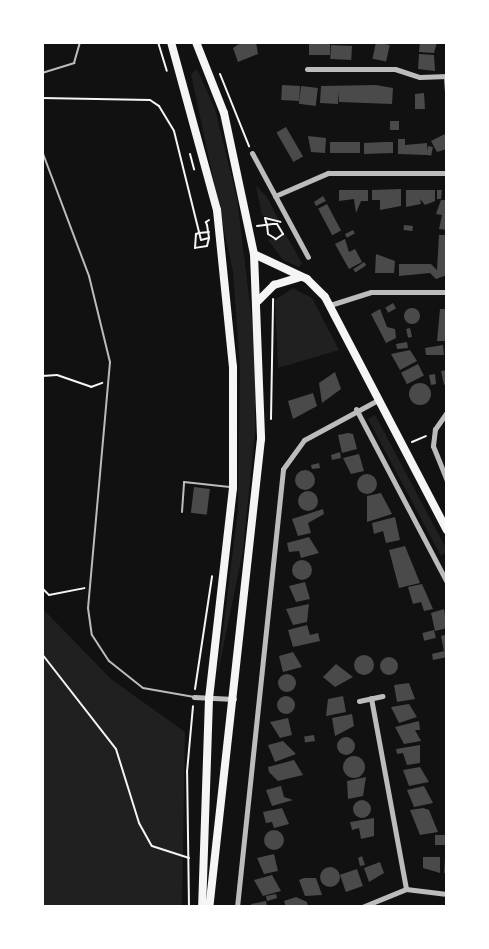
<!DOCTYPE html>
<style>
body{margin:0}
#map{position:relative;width:489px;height:949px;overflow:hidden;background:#111;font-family:"Archivo Narrow",sans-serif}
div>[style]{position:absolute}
.green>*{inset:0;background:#202020;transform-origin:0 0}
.building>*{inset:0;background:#4a4a4a;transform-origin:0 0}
.round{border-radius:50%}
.path>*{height:2px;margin:-1px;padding:0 1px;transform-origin:1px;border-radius:1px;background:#f5f5f5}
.service>*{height:2px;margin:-1px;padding:0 1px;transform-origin:1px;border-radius:1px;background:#bcbcbc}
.minor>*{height:5px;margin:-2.5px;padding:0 2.5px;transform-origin:2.5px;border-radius:2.5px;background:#bcbcbc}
.secondary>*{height:8px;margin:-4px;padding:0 4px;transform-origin:4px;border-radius:4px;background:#f5f5f5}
.primary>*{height:8px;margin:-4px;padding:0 4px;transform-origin:4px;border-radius:4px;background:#f5f5f5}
span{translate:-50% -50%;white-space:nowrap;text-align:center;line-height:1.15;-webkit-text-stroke:4.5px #fff;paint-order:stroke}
.frame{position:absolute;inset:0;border:44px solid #fff;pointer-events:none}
</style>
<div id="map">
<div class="green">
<div style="clip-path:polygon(197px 69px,215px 109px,237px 199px,256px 352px,255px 432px,243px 550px,217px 678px,238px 510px,240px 369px,233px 272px,191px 74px)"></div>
<div style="clip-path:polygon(256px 186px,267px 197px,279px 221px,262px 215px)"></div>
<div style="clip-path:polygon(286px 235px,302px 263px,299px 267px,283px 260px,268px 240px)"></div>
<div style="clip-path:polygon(293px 288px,312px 298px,339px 350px,278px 368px,275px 300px)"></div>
<div style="left:375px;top:415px;width:155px;height:8px;rotate:62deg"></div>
<div style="clip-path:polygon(42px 608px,111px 679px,185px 732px,182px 907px,42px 907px)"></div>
</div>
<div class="building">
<div style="clip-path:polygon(242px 42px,256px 42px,258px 54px,238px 62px,233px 48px)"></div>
<div style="left:309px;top:42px;width:21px;height:13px"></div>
<div style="left:376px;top:42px;width:14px;height:17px;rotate:12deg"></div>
<div style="clip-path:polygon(420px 42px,437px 42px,434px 53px,419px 52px)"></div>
<div style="left:331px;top:45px;width:21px;height:14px;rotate:3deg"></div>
<div style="clip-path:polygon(419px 54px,434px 55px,435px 71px,418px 69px)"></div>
<div style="left:282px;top:85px;width:18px;height:15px;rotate:3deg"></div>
<div style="clip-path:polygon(376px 85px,393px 88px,392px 104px,339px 102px,338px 92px,338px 104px,320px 103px,321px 86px)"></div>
<div style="left:301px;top:86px;width:17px;height:18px;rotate:7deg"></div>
<div style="clip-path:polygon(424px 93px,425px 109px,415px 109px,415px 94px)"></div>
<div style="left:390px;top:121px;width:9px;height:9px"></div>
<div style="left:286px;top:127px;width:34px;height:11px;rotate:60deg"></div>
<div style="clip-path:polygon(447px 133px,447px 149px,437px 152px,431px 141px)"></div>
<div style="clip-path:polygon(308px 136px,326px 138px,325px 153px,311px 152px)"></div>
<div style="clip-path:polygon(398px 139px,405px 139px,405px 145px,427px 143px,427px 155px,398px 154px)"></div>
<div style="left:330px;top:142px;width:30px;height:11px"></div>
<div style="clip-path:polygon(384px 142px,393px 142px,393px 153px,364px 154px,364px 143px)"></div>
<div style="left:428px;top:146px;width:5px;height:9px;rotate:11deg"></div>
<div style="clip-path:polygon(401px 189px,401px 206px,380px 210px,380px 200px,372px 200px,372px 190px)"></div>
<div style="clip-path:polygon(339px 190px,368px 190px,368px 201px,361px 201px,356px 213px,354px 199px,339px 201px)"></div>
<div style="clip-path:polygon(406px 190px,435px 190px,435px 201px,425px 205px,420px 199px,421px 204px,406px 207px)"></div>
<div style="clip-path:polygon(437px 190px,442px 190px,441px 199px,437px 199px)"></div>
<div style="clip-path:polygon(323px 196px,326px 201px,316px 206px,314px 202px)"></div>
<div style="clip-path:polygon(441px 200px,447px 200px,447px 230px,439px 229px,442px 215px,436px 214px)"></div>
<div style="left:327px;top:204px;width:30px;height:10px;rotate:62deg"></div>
<div style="left:404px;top:225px;width:9px;height:5px;rotate:6deg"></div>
<div style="left:353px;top:230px;width:4px;height:9px;rotate:63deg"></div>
<div style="clip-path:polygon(439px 235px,447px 235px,447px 275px,436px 279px,430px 273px,399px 276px,399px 264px,431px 264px,437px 270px)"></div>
<div style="clip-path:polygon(345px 239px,349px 252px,355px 249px,362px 262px,349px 269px,335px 244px)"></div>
<div style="clip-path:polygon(376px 254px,395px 261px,394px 273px,375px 273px)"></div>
<div style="left:364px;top:262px;width:4px;height:13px;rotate:56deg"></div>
<div style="left:393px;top:303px;width:6px;height:9px;rotate:59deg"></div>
<div class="round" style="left:404px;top:308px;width:16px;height:16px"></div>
<div style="clip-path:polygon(380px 309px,387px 327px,395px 329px,396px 338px,386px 343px,371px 314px)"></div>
<div style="clip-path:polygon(440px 309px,447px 309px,447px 341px,437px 341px)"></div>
<div style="left:410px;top:328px;width:9px;height:4px;rotate:77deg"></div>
<div style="clip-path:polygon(407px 342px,408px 348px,397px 349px,396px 344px)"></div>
<div style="clip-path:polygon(443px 345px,444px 355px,426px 355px,425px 348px)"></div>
<div style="clip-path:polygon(410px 350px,417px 361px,400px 370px,391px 354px)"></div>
<div style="left:418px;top:364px;width:13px;height:19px;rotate:63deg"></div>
<div style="clip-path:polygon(447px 370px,447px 384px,444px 385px,441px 371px)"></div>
<div style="clip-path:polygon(335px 372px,341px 389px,322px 403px,319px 383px)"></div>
<div style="clip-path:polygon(435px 374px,436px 384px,431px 385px,429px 375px)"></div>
<div class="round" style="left:409px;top:383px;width:22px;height:22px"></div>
<div style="clip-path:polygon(313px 393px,317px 406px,293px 419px,288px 401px)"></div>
<div style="clip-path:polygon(348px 433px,353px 434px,357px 449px,342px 453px,338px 435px)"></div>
<div style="clip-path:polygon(340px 452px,341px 458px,332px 460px,331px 455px)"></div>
<div style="clip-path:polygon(359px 454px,364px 471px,351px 474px,343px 458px)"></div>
<div style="clip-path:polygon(319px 463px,320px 468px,312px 469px,311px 465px)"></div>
<div class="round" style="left:295px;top:470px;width:20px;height:20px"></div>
<div class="round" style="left:357px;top:474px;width:20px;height:20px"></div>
<div style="left:194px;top:487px;width:16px;height:26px;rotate:7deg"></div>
<div class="round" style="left:298px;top:491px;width:20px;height:20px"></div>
<div style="clip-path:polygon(381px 493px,392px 514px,367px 522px,367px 496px)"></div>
<div style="clip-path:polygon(323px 509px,324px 514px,308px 523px,311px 533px,298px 536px,292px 519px)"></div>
<div style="clip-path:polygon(395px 517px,400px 540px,386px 543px,383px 531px,374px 534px,372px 523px)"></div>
<div style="clip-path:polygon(309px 537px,319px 553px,301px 558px,299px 551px,289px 552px,287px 543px)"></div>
<div style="clip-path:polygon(405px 546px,420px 583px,399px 588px,389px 550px)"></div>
<div class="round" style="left:292px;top:560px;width:20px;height:20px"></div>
<div style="clip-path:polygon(305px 582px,310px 599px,296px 602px,289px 586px)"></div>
<div style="clip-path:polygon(422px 584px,433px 609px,424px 611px,421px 602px,413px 604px,408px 587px)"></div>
<div style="clip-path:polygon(309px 604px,307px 622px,293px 625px,286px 609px)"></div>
<div style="clip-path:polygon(444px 609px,447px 628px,435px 631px,431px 613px)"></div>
<div style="clip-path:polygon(307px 625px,310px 635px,318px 633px,320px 641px,293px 647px,288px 630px)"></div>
<div style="left:434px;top:630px;width:8px;height:12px;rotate:76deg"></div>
<div style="clip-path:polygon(447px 634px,447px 657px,433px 660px,432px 654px,444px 651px,441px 636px)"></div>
<div style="clip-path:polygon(293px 652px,302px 667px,283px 672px,279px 656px)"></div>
<div class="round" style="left:354px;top:655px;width:20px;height:20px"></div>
<div class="round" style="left:380px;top:657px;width:18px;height:18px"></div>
<div style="clip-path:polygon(336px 664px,353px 677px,335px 687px,323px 677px)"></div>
<div class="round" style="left:278px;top:674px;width:18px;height:18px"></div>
<div style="clip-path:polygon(409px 683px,415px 699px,397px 702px,394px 685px)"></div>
<div style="clip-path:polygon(343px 696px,346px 712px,326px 716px,328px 699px)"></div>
<div class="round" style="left:277px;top:696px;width:18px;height:18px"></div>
<div style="clip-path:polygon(409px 704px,417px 717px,399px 723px,391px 707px)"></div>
<div style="clip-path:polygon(352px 714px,354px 726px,335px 736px,332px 718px)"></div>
<div style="clip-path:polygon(288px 718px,292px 735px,280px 738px,270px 722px)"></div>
<div style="clip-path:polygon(419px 721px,420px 730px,415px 730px,421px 741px,404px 744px,395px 727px)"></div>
<div style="left:314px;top:735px;width:6px;height:10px;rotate:81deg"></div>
<div class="round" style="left:337px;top:737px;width:18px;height:18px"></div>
<div style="clip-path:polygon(283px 741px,296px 754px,275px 762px,268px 745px)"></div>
<div style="clip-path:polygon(420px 745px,420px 763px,407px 765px,403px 753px,397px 754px,396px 749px)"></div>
<div class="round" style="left:343px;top:756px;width:22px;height:22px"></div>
<div style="clip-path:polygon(294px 760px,303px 775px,278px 781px,269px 772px,268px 767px)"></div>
<div style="clip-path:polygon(420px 767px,429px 782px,409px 786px,403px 770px)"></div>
<div style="clip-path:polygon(366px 777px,363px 796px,348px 799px,347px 781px)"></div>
<div style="clip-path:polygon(281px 786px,284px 797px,293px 800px,272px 806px,266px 790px)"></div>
<div style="clip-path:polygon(424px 786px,433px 803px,414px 807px,407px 790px)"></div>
<div class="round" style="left:353px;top:800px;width:18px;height:18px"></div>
<div style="clip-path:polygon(282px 808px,289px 824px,274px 828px,272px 822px,266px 823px,263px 812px)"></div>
<div style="clip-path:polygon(423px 808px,429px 810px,438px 832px,420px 835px,410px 810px)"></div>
<div style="clip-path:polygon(374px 818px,374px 836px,361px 839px,359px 828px,352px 830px,350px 822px)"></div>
<div class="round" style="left:264px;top:830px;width:20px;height:20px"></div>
<div style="left:435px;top:835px;width:10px;height:10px"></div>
<div style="clip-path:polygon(274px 854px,278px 871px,264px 874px,257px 858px)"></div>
<div style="clip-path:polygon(362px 856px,365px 865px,360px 866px,358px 858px)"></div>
<div style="clip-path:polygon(423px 857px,440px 857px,440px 873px,423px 868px)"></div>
<div style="clip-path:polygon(445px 857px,447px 857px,447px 873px,444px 873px)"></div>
<div style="clip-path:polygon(380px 862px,384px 873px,369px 882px,364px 868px)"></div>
<div class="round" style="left:320px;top:867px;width:20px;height:20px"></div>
<div style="left:357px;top:869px;width:18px;height:18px;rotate:71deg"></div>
<div style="clip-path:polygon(272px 875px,281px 891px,263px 896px,254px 880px)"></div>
<div style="clip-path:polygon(304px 878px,316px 878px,322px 895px,305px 896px,299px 880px)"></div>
<div style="clip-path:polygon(276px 894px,277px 898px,267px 901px,266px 896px)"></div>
<div style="clip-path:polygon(296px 897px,307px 902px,308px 907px,286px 907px,284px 901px)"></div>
<div style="clip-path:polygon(266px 901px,267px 907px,252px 907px,251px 904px)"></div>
</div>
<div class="path">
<div style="left:158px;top:42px;width:30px;rotate:73deg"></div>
<div style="left:220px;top:74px;width:78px;rotate:68.1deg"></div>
<div style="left:42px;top:98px;width:108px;rotate:1.1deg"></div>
<div style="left:150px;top:100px;width:11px;rotate:34deg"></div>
<div style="left:159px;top:106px;width:29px;rotate:59deg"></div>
<div style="left:174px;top:131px;width:112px;rotate:76.1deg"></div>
<div style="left:201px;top:240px;width:8px;rotate:-14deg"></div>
<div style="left:190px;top:154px;width:16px;rotate:75deg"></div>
<div style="left:209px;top:220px;width:4px;rotate:146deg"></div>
<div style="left:206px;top:222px;width:3px;rotate:72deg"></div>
<div style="left:207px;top:225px;width:13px;rotate:81deg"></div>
<div style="left:209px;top:238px;width:8px;rotate:104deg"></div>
<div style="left:207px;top:246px;width:12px;rotate:171deg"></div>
<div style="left:195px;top:248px;width:14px;rotate:-86deg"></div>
<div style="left:196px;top:234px;width:3px;rotate:-18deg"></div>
<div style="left:199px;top:233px;width:10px;rotate:-6deg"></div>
<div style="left:257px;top:226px;width:16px;rotate:-7deg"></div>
<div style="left:273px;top:224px;width:4px"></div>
<div style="left:277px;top:224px;width:12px;rotate:59deg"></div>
<div style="left:283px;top:234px;width:9px;rotate:144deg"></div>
<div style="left:276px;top:239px;width:9px;rotate:-148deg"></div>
<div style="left:268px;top:234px;width:9px;rotate:-96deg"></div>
<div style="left:267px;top:225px;width:3px;rotate:-108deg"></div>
<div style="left:266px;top:222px;width:4px;rotate:-104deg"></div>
<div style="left:265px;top:218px;width:16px;rotate:14deg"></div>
<div style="left:42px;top:376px;width:15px;rotate:-4deg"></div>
<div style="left:57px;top:375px;width:36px;rotate:19deg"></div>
<div style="left:91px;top:387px;width:12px;rotate:-20deg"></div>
<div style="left:271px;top:419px;width:120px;rotate:-89deg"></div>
<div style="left:412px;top:442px;width:15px;rotate:-23deg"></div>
<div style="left:42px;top:531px;width:58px;rotate:90deg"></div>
<div style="left:43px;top:589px;width:8px;rotate:45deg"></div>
<div style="left:49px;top:595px;width:36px;rotate:-11deg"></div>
<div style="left:42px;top:654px;width:120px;rotate:52.1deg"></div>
<div style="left:116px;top:749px;width:77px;rotate:72.7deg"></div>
<div style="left:139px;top:823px;width:26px;rotate:61deg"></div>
<div style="left:152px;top:846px;width:39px;rotate:18deg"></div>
<div style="left:195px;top:689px;width:114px;rotate:-81.4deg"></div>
<div style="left:189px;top:907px;width:135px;rotate:-90.8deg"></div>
<div style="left:187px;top:772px;width:66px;rotate:-84.8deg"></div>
</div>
<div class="service">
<div style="left:42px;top:73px;width:34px;rotate:-17deg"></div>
<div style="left:74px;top:63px;width:22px;rotate:-74deg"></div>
<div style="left:42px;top:151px;width:134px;rotate:69.4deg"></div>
<div style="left:89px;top:276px;width:89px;rotate:76.3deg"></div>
<div style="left:110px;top:362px;width:247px;rotate:95.1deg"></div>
<div style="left:88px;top:608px;width:27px;rotate:82deg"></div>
<div style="left:92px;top:635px;width:31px;rotate:57deg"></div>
<div style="left:109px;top:661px;width:43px;rotate:38.5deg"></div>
<div style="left:143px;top:688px;width:52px;rotate:10deg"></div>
<div style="left:182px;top:512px;width:30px;rotate:-86deg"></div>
<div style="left:184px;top:482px;width:46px;rotate:6.2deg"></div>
</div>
<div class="minor">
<div style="left:307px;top:69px;width:88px"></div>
<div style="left:395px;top:69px;width:26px;rotate:18deg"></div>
<div style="left:420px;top:77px;width:27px;rotate:-2deg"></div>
<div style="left:446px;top:77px;width:14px;rotate:86deg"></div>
<div style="left:252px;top:153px;width:118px;rotate:61.7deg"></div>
<div style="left:275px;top:196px;width:58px;rotate:-23.5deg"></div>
<div style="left:328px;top:173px;width:119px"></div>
<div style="left:330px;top:305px;width:43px;rotate:-17.6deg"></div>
<div style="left:371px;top:292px;width:76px"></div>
<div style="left:356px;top:409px;width:195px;rotate:62.3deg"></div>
<div style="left:447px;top:412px;width:21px;rotate:125deg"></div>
<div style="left:435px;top:429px;width:17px;rotate:97deg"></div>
<div style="left:433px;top:446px;width:37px;rotate:68deg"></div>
<div style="left:194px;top:697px;width:40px;rotate:2.9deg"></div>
<div style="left:371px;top:698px;width:194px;rotate:79.6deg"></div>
<div style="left:359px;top:701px;width:24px;rotate:-12deg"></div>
<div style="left:237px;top:907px;width:440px;rotate:-84deg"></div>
<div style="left:283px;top:469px;width:36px;rotate:-54deg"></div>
<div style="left:304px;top:440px;width:84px;rotate:-28.4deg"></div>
<div style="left:362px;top:907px;width:48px;rotate:-22.2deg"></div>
<div style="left:406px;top:889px;width:41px;rotate:7deg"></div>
</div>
<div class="secondary">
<div style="left:254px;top:254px;width:59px;rotate:25.3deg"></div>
<div style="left:307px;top:279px;width:25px;rotate:45deg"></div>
<div style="left:325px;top:297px;width:263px;rotate:62.4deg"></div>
<div style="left:258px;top:301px;width:23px;rotate:-45deg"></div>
<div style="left:274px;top:285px;width:28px;rotate:-17deg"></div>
</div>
<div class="primary">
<div style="left:171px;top:42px;width:174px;rotate:74.7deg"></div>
<div style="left:217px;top:210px;width:158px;rotate:84.2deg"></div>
<div style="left:233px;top:367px;width:121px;rotate:90deg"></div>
<div style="left:233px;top:488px;width:212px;rotate:96.5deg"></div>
<div style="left:209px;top:699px;width:208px;rotate:91.9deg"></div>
<div style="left:196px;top:42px;width:76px;rotate:68.5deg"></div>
<div style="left:224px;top:113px;width:144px;rotate:78deg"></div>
<div style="left:254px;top:254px;width:185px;rotate:87.8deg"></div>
<div style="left:261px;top:439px;width:471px;rotate:96.3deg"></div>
</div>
<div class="frame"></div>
</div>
